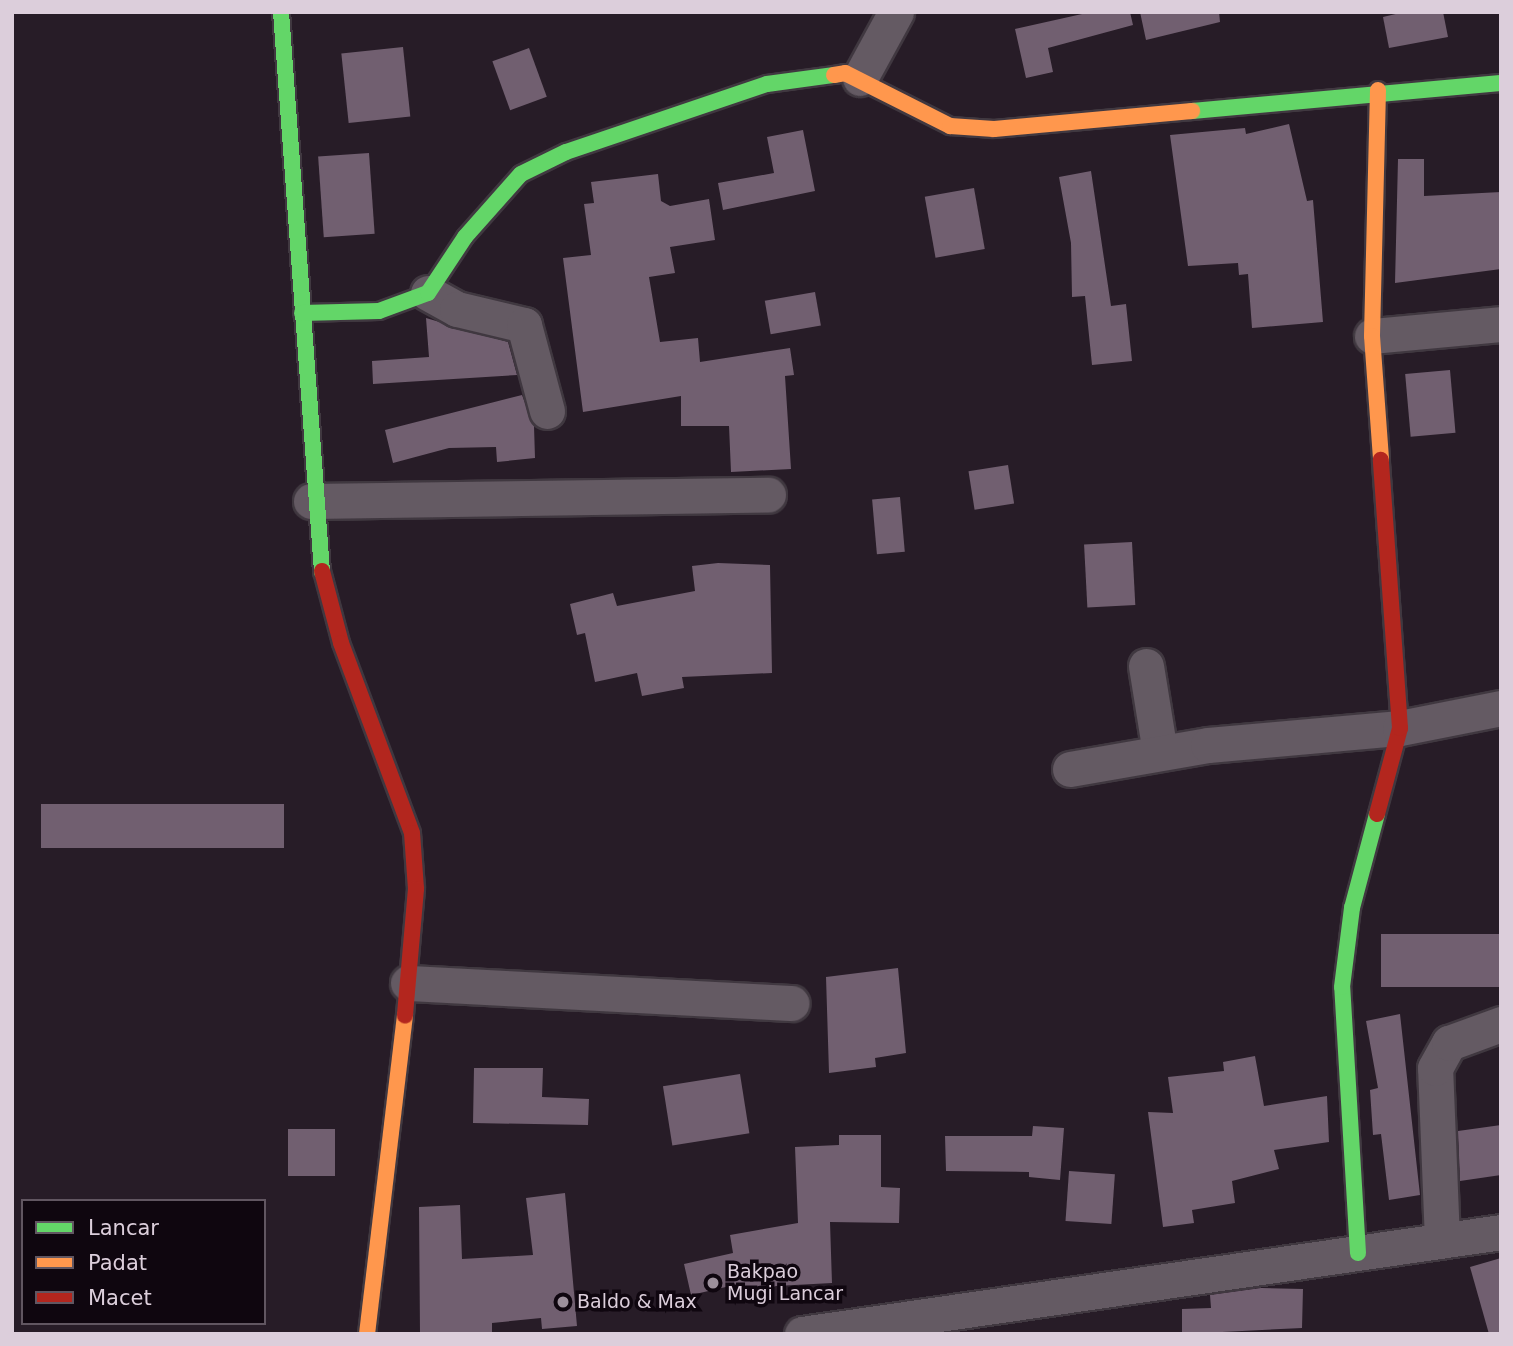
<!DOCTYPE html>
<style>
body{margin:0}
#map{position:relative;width:1513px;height:1346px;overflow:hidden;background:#271c27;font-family:"DejaVu Sans",sans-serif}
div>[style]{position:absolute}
.building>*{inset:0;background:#715f70;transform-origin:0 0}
.roads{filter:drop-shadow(2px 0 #403840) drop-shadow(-2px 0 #403840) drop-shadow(0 2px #403840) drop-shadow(0 -2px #403840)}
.street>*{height:35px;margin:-17.5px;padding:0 17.5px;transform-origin:17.5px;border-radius:17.5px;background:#645a63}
.fast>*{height:16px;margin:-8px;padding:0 8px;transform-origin:8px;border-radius:8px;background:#63d668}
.slow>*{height:16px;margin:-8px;padding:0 8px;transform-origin:8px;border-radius:8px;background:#ff974d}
.jam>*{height:16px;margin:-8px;padding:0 8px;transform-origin:8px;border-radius:8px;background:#b3261e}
.dots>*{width:19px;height:19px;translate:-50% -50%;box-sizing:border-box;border:4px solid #0f060f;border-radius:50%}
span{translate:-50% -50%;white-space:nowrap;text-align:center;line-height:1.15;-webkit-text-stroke:7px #0f060f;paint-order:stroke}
.poi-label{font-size:19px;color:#dccedb}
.left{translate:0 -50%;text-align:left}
.frame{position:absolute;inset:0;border:14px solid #dccedb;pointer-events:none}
.legend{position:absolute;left:21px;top:1199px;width:245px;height:126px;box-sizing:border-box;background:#0f060f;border:2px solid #615661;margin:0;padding:9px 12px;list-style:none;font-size:21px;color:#dccedb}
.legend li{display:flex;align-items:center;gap:14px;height:35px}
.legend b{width:35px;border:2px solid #615661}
</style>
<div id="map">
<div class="building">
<div style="clip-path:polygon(1091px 12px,1130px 12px,1133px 25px,1048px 48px,1053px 72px,1026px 78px,1015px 29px)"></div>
<div style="clip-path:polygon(1140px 12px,1219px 12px,1220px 22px,1146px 40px)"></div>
<div style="clip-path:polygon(1404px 12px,1443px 12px,1448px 37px,1389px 48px,1383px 17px)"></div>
<div style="left:403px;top:47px;width:70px;height:62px;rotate:84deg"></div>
<div style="left:529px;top:48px;width:52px;height:39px;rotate:70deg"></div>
<div style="clip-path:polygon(1289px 124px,1307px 201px,1313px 200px,1323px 322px,1252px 328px,1248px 274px,1239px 275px,1238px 263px,1188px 266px,1170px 135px,1245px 128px,1246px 134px)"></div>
<div style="clip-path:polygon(803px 130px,815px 191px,723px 210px,718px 183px,774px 173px,767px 137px)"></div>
<div style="left:369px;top:153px;width:81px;height:51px;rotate:86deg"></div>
<div style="clip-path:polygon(1398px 159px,1424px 159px,1424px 196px,1501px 192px,1501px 269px,1395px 283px)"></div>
<div style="clip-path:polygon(1091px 171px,1111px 306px,1126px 304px,1132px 361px,1092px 365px,1085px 296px,1072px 297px,1071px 243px,1059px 177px)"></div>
<div style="clip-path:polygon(658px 174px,661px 201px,670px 206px,709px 199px,715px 240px,670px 247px,675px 273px,649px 277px,660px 342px,698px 338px,700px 362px,790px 348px,794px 375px,785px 376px,791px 469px,731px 472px,729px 426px,681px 426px,681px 396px,583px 412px,563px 258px,591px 255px,584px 204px,594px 203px,591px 182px)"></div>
<div style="left:974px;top:188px;width:62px;height:50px;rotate:80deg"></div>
<div style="left:815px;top:292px;width:34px;height:51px;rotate:80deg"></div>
<div style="clip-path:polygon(426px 318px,508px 342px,517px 375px,373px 384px,372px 361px,429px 357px)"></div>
<div style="left:1450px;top:370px;width:63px;height:45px;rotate:85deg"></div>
<div style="clip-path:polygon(522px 395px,534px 426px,535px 458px,497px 462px,496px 447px,449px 448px,393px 463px,385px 430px)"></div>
<div style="left:1008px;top:465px;width:39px;height:40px;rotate:81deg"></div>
<div style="left:900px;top:497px;width:55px;height:28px;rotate:85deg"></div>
<div style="left:1132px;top:542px;width:63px;height:48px;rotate:87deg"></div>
<div style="clip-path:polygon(718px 563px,770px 565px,772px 673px,682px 677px,684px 688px,642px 696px,637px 673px,595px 682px,585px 633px,577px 635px,570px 604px,613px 593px,617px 606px,695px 591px,692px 566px)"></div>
<div style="left:41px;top:804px;width:243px;height:44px"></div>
<div style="left:1501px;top:934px;width:53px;height:120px;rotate:90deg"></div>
<div style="clip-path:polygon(898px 968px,906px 1053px,875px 1058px,876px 1067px,829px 1073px,826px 977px)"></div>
<div style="clip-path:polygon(1400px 1014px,1420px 1195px,1389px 1200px,1381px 1134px,1373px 1135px,1370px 1090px,1378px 1088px,1366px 1021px)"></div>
<div style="clip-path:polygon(1255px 1056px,1264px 1106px,1327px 1096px,1329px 1142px,1274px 1150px,1279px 1169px,1232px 1181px,1235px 1203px,1192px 1210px,1194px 1223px,1163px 1227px,1148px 1112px,1173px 1113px,1168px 1077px,1224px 1071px,1223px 1062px)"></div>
<div style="clip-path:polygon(474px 1068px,543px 1068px,542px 1097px,589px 1099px,588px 1125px,473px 1123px)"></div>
<div style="left:740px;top:1074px;width:60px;height:78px;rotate:81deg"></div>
<div style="clip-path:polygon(1501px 1125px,1501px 1175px,1460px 1181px,1458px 1131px)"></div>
<div style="clip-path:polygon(1033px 1126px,1064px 1128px,1060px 1180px,1029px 1177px,1029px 1172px,946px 1171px,945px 1136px,1032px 1136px)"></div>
<div style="left:288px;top:1129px;width:47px;height:47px"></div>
<div style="clip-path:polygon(839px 1135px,881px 1135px,881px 1187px,900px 1188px,899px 1223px,830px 1222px,832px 1283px,776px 1286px,741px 1297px,739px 1284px,691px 1295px,684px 1264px,733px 1253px,730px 1235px,798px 1223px,795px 1147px,839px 1145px)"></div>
<div style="left:1069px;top:1171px;width:46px;height:50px;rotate:4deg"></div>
<div style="clip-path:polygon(565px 1193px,577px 1326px,542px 1329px,541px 1318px,492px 1323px,492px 1334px,420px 1334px,419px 1207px,460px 1205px,462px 1259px,533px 1255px,526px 1198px)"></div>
<div style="clip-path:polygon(1501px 1258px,1501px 1334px,1489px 1334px,1470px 1267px)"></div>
<div style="clip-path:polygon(1261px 1288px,1303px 1289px,1302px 1328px,1182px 1334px,1182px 1309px,1211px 1308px,1210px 1295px)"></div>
</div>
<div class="roads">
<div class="street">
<div style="left:860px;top:78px;width:75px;rotate:-61.4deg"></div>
<div style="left:428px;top:293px;width:33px;rotate:29deg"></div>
<div style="left:457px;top:309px;width:69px;rotate:13.4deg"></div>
<div style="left:524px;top:325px;width:89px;rotate:75deg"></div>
<div style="left:1372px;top:336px;width:130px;rotate:-5.3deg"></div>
<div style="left:311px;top:501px;width:457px;rotate:-0.8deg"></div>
<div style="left:1146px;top:666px;width:87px;rotate:80.8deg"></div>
<div style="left:1070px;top:769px;width:140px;rotate:-9.9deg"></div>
<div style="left:1208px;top:745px;width:193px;rotate:-5.1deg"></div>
<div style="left:1400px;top:728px;width:103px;rotate:-11.2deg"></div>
<div style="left:408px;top:983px;width:384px;rotate:3deg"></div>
<div style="left:1442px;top:1240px;width:172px;rotate:-92.3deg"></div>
<div style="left:1435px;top:1068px;width:29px;rotate:-61deg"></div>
<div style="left:1449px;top:1043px;width:55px;rotate:-20.1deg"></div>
<div style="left:802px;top:1334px;width:706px;rotate:-8.3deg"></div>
</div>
<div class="fast">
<div style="left:281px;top:12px;width:561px;rotate:85.81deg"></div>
<div style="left:1192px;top:111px;width:310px;rotate:-5.2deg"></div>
<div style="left:302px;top:313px;width:77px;rotate:-1.5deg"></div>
<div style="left:379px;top:311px;width:52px;rotate:-20.2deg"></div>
<div style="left:428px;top:293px;width:67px;rotate:-56.5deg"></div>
<div style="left:465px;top:237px;width:84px;rotate:-48.4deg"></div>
<div style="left:521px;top:174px;width:50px;rotate:-26.1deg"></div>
<div style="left:566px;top:152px;width:212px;rotate:-18.7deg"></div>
<div style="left:767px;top:84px;width:68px;rotate:-7.7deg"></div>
<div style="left:1358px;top:1253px;width:266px;rotate:-93.4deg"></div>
<div style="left:1342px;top:987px;width:80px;rotate:-82.8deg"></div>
<div style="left:1352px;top:908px;width:97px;rotate:-75.1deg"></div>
</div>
<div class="slow">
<div style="left:834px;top:75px;width:11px;rotate:-10deg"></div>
<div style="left:845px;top:73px;width:118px;rotate:26.8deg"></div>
<div style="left:950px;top:126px;width:44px;rotate:3.9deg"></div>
<div style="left:994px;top:129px;width:199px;rotate:-5.2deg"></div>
<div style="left:1378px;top:90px;width:246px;rotate:91.4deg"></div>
<div style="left:1372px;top:336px;width:124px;rotate:85.8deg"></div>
<div style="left:367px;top:1334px;width:320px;rotate:-83.2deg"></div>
</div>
<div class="jam">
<div style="left:322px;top:571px;width:74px;rotate:75.2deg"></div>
<div style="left:341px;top:643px;width:203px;rotate:69.5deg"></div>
<div style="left:412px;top:833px;width:56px;rotate:85.9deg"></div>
<div style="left:416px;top:889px;width:127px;rotate:95deg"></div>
<div style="left:1377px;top:814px;width:89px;rotate:-75deg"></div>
<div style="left:1400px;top:728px;width:269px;rotate:-94.1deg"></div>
</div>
</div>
<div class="dots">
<div style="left:713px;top:1283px;background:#9d909c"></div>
<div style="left:563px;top:1302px;background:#9d909c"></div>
</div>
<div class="poi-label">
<span class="left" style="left:727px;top:1283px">Bakpao<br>Mugi Lancar</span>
<span class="left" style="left:577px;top:1302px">Baldo &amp; Max</span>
</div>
<div class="frame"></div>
<ul class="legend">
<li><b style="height:9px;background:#63d668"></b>Lancar</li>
<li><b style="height:9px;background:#ff974d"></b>Padat</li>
<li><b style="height:9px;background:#b3261e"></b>Macet</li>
</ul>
</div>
